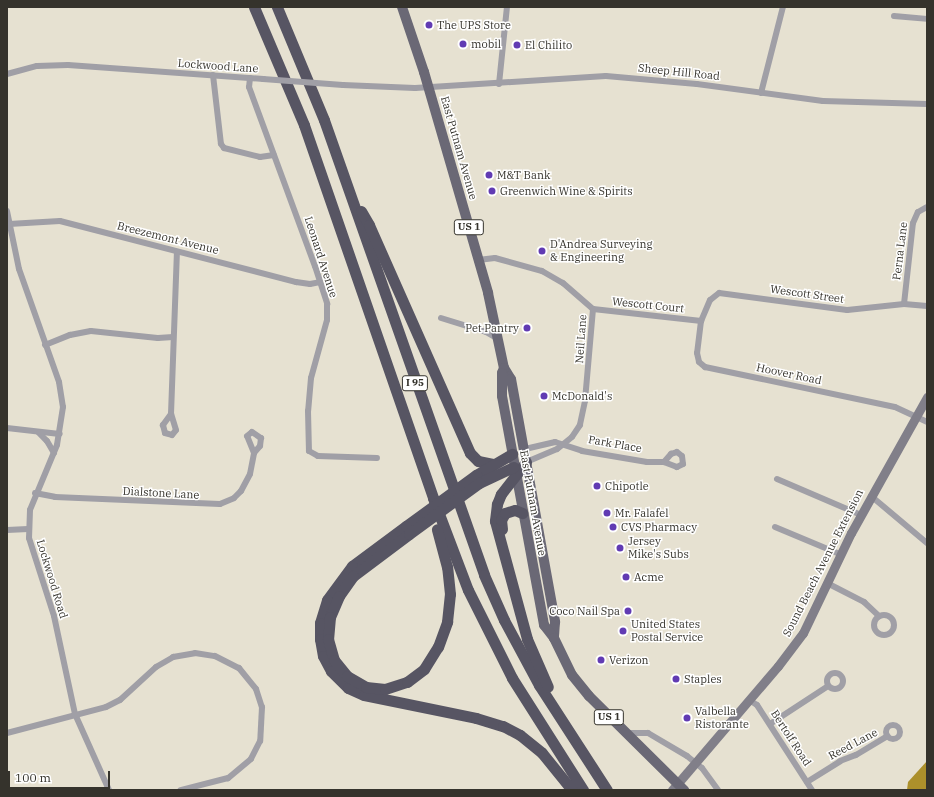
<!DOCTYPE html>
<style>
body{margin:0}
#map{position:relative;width:934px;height:797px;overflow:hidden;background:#e6e1d1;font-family:"IBM Plex Serif",serif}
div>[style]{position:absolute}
.water>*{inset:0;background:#ac902b}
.street>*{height:6px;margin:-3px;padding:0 3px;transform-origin:3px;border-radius:3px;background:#a09fa6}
.street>.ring{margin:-3px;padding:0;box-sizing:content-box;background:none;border:6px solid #a09fa6;border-radius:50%}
.secondary>*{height:9px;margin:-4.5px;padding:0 4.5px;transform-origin:4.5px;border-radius:4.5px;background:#817f89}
.primary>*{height:10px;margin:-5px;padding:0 5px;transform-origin:5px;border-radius:5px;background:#6a6875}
.highway>*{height:11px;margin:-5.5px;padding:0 5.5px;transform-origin:5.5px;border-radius:5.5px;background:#575563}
.street-bridge>*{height:6px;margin:-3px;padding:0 3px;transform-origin:3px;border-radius:3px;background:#a09fa6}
.highway-bridge>*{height:11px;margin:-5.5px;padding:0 5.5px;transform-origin:5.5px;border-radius:5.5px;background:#575563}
.dots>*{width:11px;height:11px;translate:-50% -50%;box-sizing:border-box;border:2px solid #fff;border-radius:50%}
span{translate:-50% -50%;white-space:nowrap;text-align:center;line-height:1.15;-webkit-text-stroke:3px #fff;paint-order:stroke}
.shield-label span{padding:1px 3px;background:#fff;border:1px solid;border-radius:3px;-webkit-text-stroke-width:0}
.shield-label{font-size:10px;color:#35332c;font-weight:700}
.poi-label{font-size:11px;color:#35332c}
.left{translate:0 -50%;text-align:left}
.right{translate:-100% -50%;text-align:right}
.street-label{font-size:11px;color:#35332c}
.frame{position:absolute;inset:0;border:8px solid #35332c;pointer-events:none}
.scale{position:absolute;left:8px;top:771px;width:102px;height:18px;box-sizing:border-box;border:2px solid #35332c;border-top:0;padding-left:5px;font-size:12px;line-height:14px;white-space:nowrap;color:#35332c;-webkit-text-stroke:3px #fff;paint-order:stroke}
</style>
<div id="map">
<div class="water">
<div style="clip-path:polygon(927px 761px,927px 790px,907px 790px,908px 782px)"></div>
</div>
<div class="street">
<div style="left:894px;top:16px;width:33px;rotate:5deg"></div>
<div style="left:7px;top:74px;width:31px;rotate:-15deg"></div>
<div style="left:37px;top:66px;width:31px;rotate:-2deg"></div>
<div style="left:68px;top:65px;width:196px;rotate:4.1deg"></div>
<div style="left:213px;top:75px;width:69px;rotate:83.4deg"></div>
<div style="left:221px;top:144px;width:5px;rotate:53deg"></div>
<div style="left:224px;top:148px;width:37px;rotate:14deg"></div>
<div style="left:260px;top:157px;width:14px;rotate:-8deg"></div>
<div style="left:250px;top:78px;width:9px;rotate:96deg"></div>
<div style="left:249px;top:87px;width:191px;rotate:69.8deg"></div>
<div style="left:315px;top:266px;width:40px;rotate:72deg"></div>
<div style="left:327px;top:304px;width:16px;rotate:90deg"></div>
<div style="left:327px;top:320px;width:60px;rotate:105.4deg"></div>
<div style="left:311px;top:378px;width:33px;rotate:95deg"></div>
<div style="left:308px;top:411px;width:40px;rotate:88.6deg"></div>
<div style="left:309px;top:451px;width:10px;rotate:29deg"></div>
<div style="left:318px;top:456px;width:59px;rotate:1.9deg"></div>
<div style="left:499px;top:84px;width:77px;rotate:-84.1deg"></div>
<div style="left:343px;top:85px;width:72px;rotate:2.4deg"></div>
<div style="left:415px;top:88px;width:191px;rotate:-3.6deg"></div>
<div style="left:606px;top:76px;width:91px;rotate:5deg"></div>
<div style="left:697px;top:84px;width:127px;rotate:7.7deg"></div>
<div style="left:823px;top:101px;width:104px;rotate:1.7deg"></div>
<div style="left:761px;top:93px;width:89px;rotate:-75.7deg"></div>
<div style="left:7px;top:211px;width:59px;rotate:78.3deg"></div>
<div style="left:19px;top:269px;width:120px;rotate:70.5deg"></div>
<div style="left:59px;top:382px;width:25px;rotate:81deg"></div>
<div style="left:63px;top:407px;width:38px;rotate:99deg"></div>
<div style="left:57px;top:445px;width:70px;rotate:112.6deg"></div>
<div style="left:30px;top:510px;width:28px;rotate:92deg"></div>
<div style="left:29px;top:538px;width:82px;rotate:72.2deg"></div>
<div style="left:54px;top:616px;width:100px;rotate:77.9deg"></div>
<div style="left:75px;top:714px;width:83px;rotate:65.9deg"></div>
<div style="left:9px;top:224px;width:51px;rotate:-3.4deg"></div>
<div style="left:60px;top:221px;width:244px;rotate:14.5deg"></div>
<div style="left:296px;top:282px;width:14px;rotate:8deg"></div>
<div style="left:310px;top:284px;width:10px;rotate:-11deg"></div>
<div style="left:478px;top:260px;width:17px;rotate:-7deg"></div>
<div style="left:495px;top:258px;width:49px;rotate:15.5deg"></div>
<div style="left:542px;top:271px;width:24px;rotate:30deg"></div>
<div style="left:563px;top:283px;width:40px;rotate:41deg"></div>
<div style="left:593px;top:309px;width:92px;rotate:95deg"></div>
<div style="left:585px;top:401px;width:25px;rotate:102deg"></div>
<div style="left:580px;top:425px;width:14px;rotate:124deg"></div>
<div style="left:572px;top:437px;width:19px;rotate:141deg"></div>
<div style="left:557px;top:449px;width:34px;rotate:157deg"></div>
<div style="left:904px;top:304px;width:81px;rotate:-83.7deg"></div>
<div style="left:913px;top:223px;width:12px;rotate:-66deg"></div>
<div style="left:918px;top:212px;width:10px;rotate:-29deg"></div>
<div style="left:927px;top:306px;width:23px;rotate:-175deg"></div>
<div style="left:904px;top:304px;width:57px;rotate:174deg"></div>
<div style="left:847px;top:310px;width:129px;rotate:-172.4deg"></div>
<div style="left:719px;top:293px;width:11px;rotate:142deg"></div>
<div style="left:710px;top:300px;width:23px;rotate:113deg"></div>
<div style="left:701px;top:321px;width:32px;rotate:97deg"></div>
<div style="left:697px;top:353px;width:9px;rotate:77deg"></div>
<div style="left:699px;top:362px;width:8px;rotate:40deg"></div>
<div style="left:705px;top:367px;width:194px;rotate:11.9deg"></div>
<div style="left:895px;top:407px;width:35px;rotate:25deg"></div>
<div style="left:593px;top:309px;width:109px;rotate:6.3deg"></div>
<div style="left:441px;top:318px;width:47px;rotate:17.3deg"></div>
<div style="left:486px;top:332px;width:14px;rotate:30deg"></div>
<div style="left:45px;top:345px;width:27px;rotate:-22deg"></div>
<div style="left:70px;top:335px;width:21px;rotate:-11deg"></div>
<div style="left:91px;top:331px;width:67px;rotate:6deg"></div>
<div style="left:158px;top:338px;width:15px;rotate:-4deg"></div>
<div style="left:171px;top:414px;width:14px;rotate:126deg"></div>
<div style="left:163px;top:425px;width:8px;rotate:76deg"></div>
<div style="left:165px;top:433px;width:7px;rotate:16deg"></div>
<div style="left:172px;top:435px;width:6px;rotate:-51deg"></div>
<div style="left:176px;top:430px;width:17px;rotate:-107deg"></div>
<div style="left:171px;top:414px;width:162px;rotate:-87.9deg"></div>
<div style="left:7px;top:428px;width:53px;rotate:6.5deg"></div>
<div style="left:39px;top:433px;width:11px;rotate:45deg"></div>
<div style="left:47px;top:441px;width:14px;rotate:60deg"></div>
<div style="left:525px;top:449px;width:31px;rotate:-13deg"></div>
<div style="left:555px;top:442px;width:28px;rotate:18deg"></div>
<div style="left:582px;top:451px;width:66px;rotate:9.6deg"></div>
<div style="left:647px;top:462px;width:17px"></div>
<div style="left:664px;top:462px;width:11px;rotate:-49deg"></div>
<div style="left:671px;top:454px;width:6px;rotate:-18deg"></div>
<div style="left:677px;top:452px;width:6px;rotate:39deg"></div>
<div style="left:682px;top:456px;width:8px;rotate:83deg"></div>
<div style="left:683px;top:464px;width:7px;rotate:153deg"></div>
<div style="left:677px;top:467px;width:14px;rotate:-159deg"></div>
<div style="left:777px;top:479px;width:91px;rotate:23.2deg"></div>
<div style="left:35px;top:493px;width:20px;rotate:11deg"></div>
<div style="left:55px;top:497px;width:165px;rotate:2.4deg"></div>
<div style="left:220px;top:504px;width:15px;rotate:-23deg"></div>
<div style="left:234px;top:498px;width:10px;rotate:-45deg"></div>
<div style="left:241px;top:491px;width:19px;rotate:-62deg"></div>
<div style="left:250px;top:474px;width:21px;rotate:-79deg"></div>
<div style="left:254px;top:453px;width:18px;rotate:-112deg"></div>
<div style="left:247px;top:436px;width:6px;rotate:-39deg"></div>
<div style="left:252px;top:432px;width:11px;rotate:34deg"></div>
<div style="left:261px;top:438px;width:8px;rotate:97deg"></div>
<div style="left:260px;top:446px;width:9px;rotate:131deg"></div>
<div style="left:871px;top:496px;width:73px;rotate:40deg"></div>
<div style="left:775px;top:527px;width:70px;rotate:22.6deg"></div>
<div style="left:7px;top:530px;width:21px;rotate:-3deg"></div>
<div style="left:827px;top:583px;width:42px;rotate:27.2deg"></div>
<div style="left:864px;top:602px;width:21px;rotate:43deg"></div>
<div class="ring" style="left:874px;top:615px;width:14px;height:14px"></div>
<div class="ring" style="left:827px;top:673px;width:10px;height:10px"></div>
<div style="left:749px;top:700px;width:9px;rotate:32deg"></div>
<div style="left:757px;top:705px;width:101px;rotate:57.1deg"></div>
<div style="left:770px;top:724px;width:69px;rotate:-33.2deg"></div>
<div class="ring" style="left:886px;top:725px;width:8px;height:8px"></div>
<div style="left:7px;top:733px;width:102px;rotate:-14.7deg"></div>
<div style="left:106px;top:707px;width:16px;rotate:-27deg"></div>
<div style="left:120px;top:700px;width:49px;rotate:-42.5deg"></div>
<div style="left:156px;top:667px;width:20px;rotate:-30deg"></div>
<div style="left:173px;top:657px;width:22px;rotate:-10deg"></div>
<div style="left:195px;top:653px;width:20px;rotate:9deg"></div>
<div style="left:215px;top:656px;width:27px;rotate:27deg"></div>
<div style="left:239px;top:668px;width:27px;rotate:51deg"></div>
<div style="left:256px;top:689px;width:19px;rotate:72deg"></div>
<div style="left:262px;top:707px;width:34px;rotate:93deg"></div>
<div style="left:260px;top:741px;width:20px;rotate:117deg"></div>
<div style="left:251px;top:759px;width:30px;rotate:140deg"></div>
<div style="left:228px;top:778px;width:49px;rotate:165.7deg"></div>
<div style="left:628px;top:733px;width:20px"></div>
<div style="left:648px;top:733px;width:45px;rotate:30.5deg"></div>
<div style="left:687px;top:756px;width:19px;rotate:39deg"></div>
<div style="left:702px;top:768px;width:27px;rotate:54deg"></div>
<div style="left:807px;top:782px;width:39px;rotate:-32deg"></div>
<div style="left:840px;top:761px;width:17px;rotate:-21deg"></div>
<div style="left:856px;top:755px;width:37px;rotate:-31deg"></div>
</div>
<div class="secondary">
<div style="left:672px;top:790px;width:163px;rotate:-49.5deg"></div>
<div style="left:778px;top:666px;width:41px;rotate:-52.9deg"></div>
<div style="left:803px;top:633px;width:111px;rotate:-64.4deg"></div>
<div style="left:851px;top:533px;width:156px;rotate:-60.8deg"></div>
</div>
<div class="primary">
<div style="left:402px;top:7px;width:69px;rotate:71.3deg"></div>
<div style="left:424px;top:72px;width:230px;rotate:73.8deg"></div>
<div style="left:488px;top:293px;width:77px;rotate:78deg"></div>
<div style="left:504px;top:368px;width:13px;rotate:58deg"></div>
<div style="left:511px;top:379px;width:247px;rotate:79.7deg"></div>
<div style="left:555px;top:622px;width:16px;rotate:94deg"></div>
<div style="left:504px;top:368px;width:5px;rotate:112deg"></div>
<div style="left:502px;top:373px;width:23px;rotate:90deg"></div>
<div style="left:502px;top:396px;width:233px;rotate:79.6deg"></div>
<div style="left:544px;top:625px;width:16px;rotate:52deg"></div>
<div style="left:554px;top:638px;width:41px;rotate:64.1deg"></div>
<div style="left:572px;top:675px;width:27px;rotate:51deg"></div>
<div style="left:589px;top:696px;width:134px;rotate:44.7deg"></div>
</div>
<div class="highway">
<div style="left:254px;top:7px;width:128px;rotate:67deg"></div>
<div style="left:304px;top:125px;width:395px;rotate:70.9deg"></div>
<div style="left:433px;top:498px;width:98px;rotate:69.2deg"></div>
<div style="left:468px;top:590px;width:98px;rotate:63.4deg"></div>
<div style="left:512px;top:678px;width:133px;rotate:57.6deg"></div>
<div style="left:277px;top:7px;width:122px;rotate:67.4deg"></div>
<div style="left:324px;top:120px;width:482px;rotate:70.6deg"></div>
<div style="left:484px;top:575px;width:49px;rotate:66deg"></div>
<div style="left:504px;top:620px;width:74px;rotate:61.7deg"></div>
<div style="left:539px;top:685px;width:125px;rotate:57.1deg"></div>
<div style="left:361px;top:211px;width:16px;rotate:60deg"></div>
<div style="left:369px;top:225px;width:249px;rotate:66.1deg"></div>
<div style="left:470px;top:453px;width:11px;rotate:45deg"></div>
<div style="left:478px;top:461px;width:15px;rotate:11deg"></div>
<div style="left:526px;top:462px;width:41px;rotate:128deg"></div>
<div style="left:501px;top:494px;width:11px;rotate:112deg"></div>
<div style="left:497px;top:504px;width:17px;rotate:97deg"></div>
<div style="left:495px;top:521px;width:122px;rotate:74.8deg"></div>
<div style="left:527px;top:639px;width:52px;rotate:66.4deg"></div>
<div style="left:476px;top:475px;width:42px;rotate:-30.3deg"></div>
<div style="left:479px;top:483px;width:38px;rotate:-25deg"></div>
<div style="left:406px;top:526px;width:67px;rotate:143.5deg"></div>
<div style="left:352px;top:566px;width:42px;rotate:126.3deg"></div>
<div style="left:327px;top:600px;width:24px;rotate:107deg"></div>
<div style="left:320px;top:623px;width:16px;rotate:90deg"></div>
<div style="left:320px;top:639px;width:17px;rotate:80deg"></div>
<div style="left:323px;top:656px;width:17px;rotate:62deg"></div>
<div style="left:331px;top:671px;width:24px;rotate:45deg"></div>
<div style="left:348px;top:688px;width:17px;rotate:24deg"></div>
<div style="left:364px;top:695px;width:114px;rotate:11.6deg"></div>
<div style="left:476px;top:718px;width:28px;rotate:17deg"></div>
<div style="left:503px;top:726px;width:19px;rotate:28deg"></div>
<div style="left:520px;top:735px;width:28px;rotate:39deg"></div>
<div style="left:542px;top:753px;width:48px;rotate:51deg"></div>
<div style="left:502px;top:529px;width:9px;rotate:-96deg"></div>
<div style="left:501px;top:520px;width:8px;rotate:-60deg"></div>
<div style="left:505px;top:513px;width:10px;rotate:-17deg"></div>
<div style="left:515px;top:510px;width:8px;rotate:23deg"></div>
<div style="left:409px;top:534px;width:70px;rotate:143.1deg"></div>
<div style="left:353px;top:576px;width:24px;rotate:125deg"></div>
<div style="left:339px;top:596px;width:23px;rotate:113deg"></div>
<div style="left:330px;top:617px;width:22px;rotate:95deg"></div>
<div style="left:328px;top:639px;width:22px;rotate:74deg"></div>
<div style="left:334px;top:660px;width:21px;rotate:51deg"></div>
<div style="left:347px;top:676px;width:22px;rotate:30deg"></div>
<div style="left:366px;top:687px;width:19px;rotate:6deg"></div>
<div style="left:385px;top:689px;width:23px;rotate:-18deg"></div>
<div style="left:407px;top:682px;width:21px;rotate:-37deg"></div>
<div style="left:424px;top:669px;width:26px;rotate:-58deg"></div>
<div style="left:438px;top:647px;width:27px;rotate:-70deg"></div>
<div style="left:447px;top:622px;width:28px;rotate:-84deg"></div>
<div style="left:450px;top:594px;width:27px;rotate:-96deg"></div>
<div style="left:447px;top:567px;width:39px;rotate:-105deg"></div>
</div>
<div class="street-bridge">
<div style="left:263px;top:79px;width:80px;rotate:4.3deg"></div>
</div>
<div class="highway-bridge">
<div style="left:406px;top:526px;width:87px;rotate:-36.1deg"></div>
<div style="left:409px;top:534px;width:87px;rotate:-36.1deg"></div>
</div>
<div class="dots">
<div style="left:429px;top:25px;background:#613bb3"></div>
<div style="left:463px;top:44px;background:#613bb3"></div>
<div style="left:517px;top:45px;background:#613bb3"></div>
<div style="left:489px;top:175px;background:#613bb3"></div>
<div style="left:492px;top:191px;background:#613bb3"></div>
<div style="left:542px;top:251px;background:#613bb3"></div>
<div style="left:527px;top:328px;background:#613bb3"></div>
<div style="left:544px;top:396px;background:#613bb3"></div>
<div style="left:597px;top:486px;background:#613bb3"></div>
<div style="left:607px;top:513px;background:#613bb3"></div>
<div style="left:613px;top:527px;background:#613bb3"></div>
<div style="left:620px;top:548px;background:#613bb3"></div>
<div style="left:626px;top:577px;background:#613bb3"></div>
<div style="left:628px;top:611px;background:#613bb3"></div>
<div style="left:623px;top:631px;background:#613bb3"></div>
<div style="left:601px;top:660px;background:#613bb3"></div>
<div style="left:676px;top:679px;background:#613bb3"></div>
<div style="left:687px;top:718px;background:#613bb3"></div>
</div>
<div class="shield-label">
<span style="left:469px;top:227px">US 1</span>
<span style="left:415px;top:383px">I 95</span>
<span style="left:609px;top:717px">US 1</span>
</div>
<div class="poi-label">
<span class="left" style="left:437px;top:25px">The UPS Store</span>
<span class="left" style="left:471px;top:44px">mobil</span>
<span class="left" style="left:525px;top:45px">El Chilito</span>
<span class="left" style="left:497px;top:175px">M&amp;T Bank</span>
<span class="left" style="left:500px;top:191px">Greenwich Wine &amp; Spirits</span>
<span class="left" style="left:550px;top:251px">D'Andrea Surveying<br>&amp; Engineering</span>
<span class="right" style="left:519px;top:328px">Pet Pantry</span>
<span class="left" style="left:552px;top:396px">McDonald's</span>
<span class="left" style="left:605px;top:486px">Chipotle</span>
<span class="left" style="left:615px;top:513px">Mr. Falafel</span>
<span class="left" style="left:621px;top:527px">CVS Pharmacy</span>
<span class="left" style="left:628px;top:548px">Jersey<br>Mike's Subs</span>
<span class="left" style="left:634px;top:577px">Acme</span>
<span class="right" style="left:620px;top:611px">Coco Nail Spa</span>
<span class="left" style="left:631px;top:631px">United States<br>Postal Service</span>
<span class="left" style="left:609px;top:660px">Verizon</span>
<span class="left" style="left:684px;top:679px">Staples</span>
<span class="left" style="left:695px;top:718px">Valbella<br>Ristorante</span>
</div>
<div class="street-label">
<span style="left:218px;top:66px;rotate:4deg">Lockwood Lane</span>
<span style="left:679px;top:72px;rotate:6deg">Sheep Hill Road</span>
<span style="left:459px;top:148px;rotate:74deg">East Putnam Avenue</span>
<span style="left:168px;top:238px;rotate:14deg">Breezemont Avenue</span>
<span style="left:900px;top:251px;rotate:-83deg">Perna Lane</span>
<span style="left:321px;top:257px;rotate:72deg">Leonard Avenue</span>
<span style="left:807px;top:294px;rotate:8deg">Wescott Street</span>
<span style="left:648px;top:305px;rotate:6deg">Wescott Court</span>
<span style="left:581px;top:339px;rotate:-86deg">Neil Lane</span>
<span style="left:789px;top:374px;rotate:12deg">Hoover Road</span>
<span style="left:615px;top:444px;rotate:10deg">Park Place</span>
<span style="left:161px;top:493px;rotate:3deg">Dialstone Lane</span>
<span style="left:533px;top:503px;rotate:80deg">East Putnam Avenue</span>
<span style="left:823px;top:563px;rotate:-63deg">Sound Beach Avenue Extension</span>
<span style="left:52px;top:579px;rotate:73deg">Lockwood Road</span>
<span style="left:791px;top:738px;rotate:57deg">Bertolf Road</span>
<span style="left:853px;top:744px;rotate:-28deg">Reed Lane</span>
</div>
<div class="frame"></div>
<div class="scale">100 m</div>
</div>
